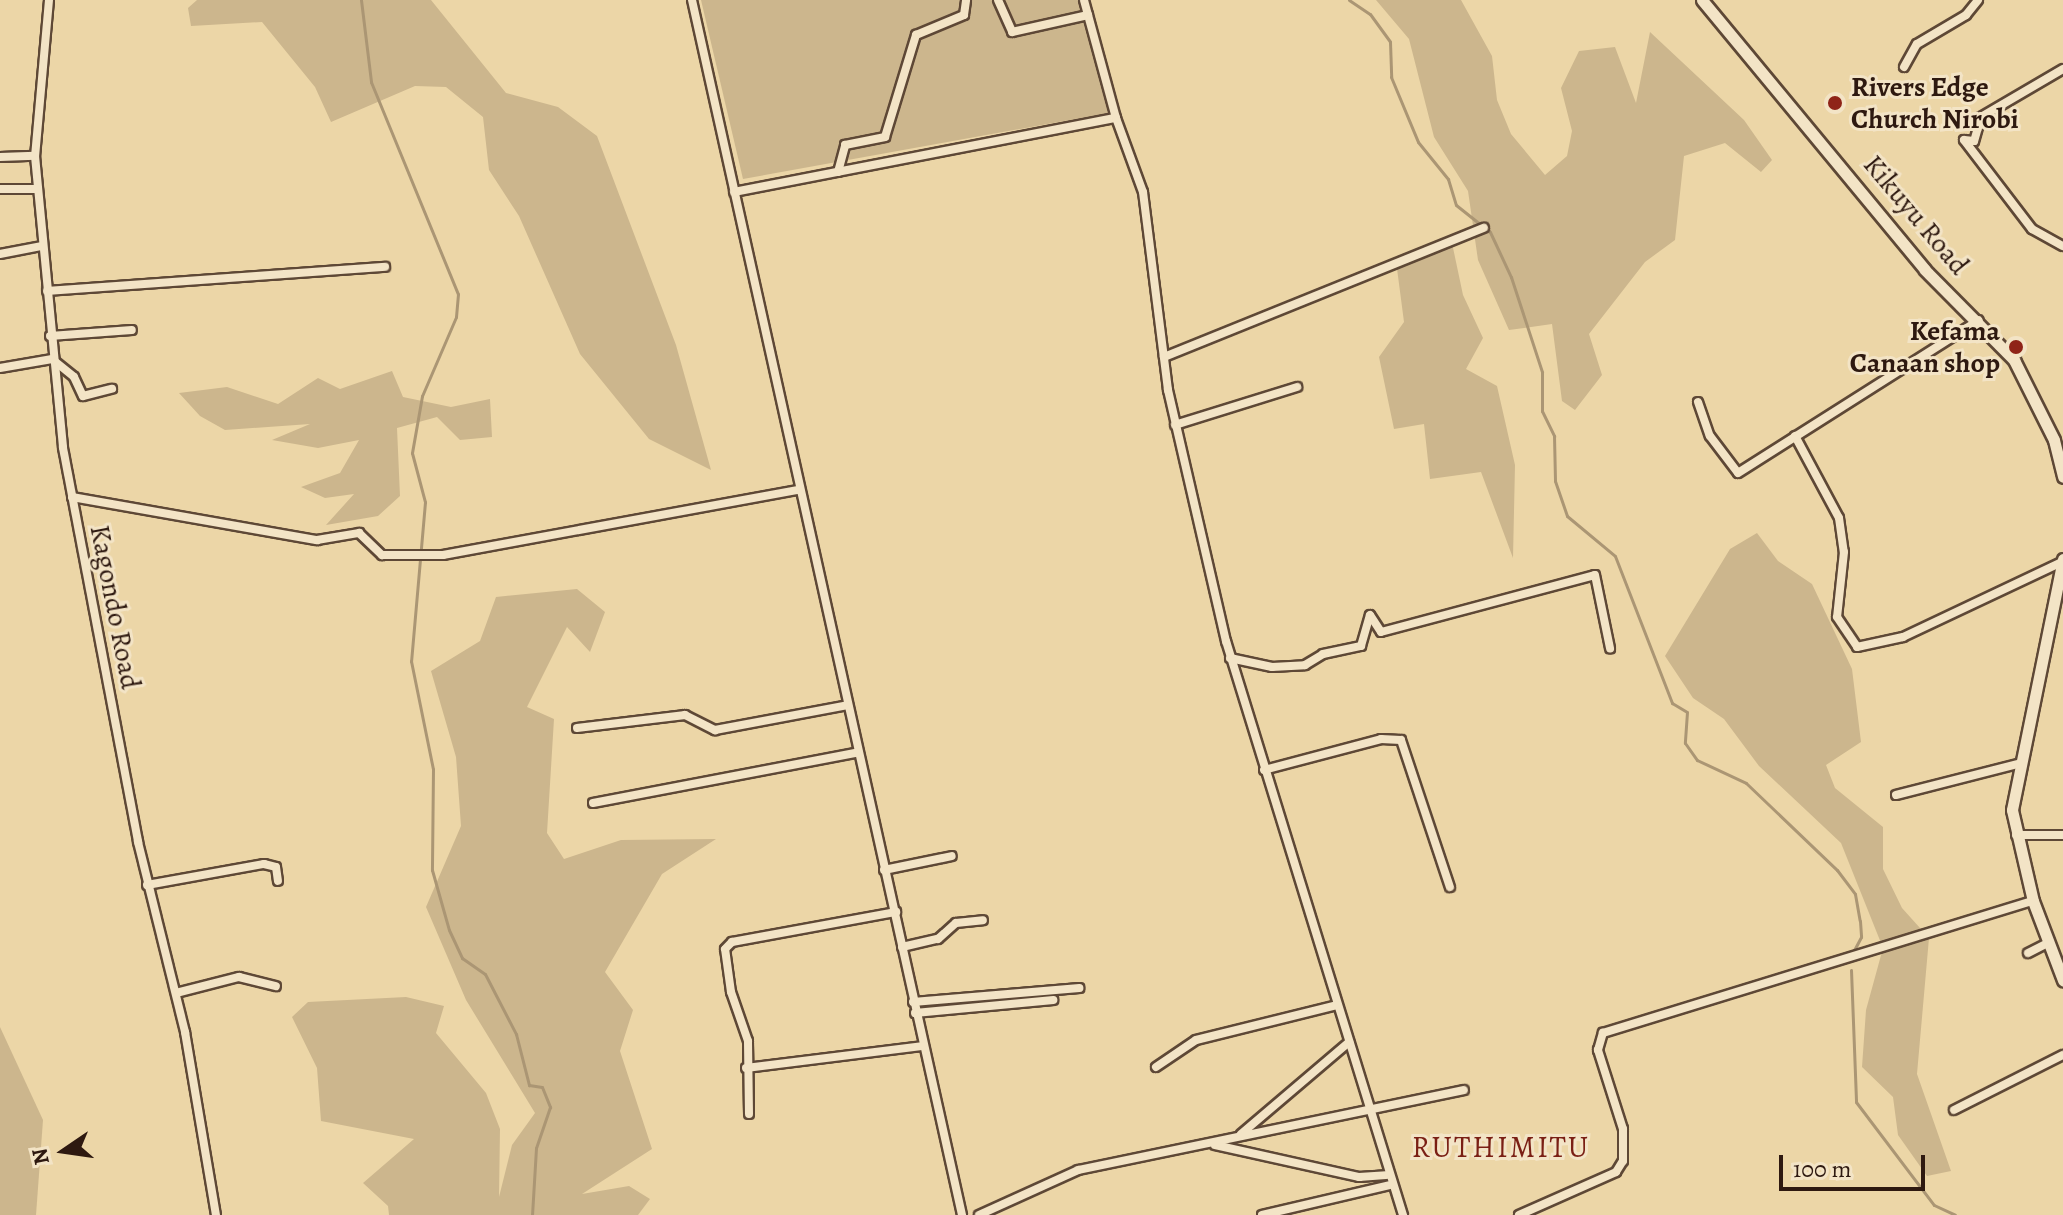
<!DOCTYPE html>
<style>
body{margin:0}
#map{position:relative;width:2063px;height:1215px;overflow:hidden;background:#ecd6a7;font-family:Alegreya,serif}
div>[style]{position:absolute}
.green>*{inset:0;background:#ccb68d}
.stream>*{height:3px;margin:-1.5px;padding:0 1.5px;transform-origin:1.5px;border-radius:1.5px;background:#ab9674}
.roads{filter:drop-shadow(2px 0 #5e4836) drop-shadow(-2px 0 #5e4836) drop-shadow(0 2px #5e4836) drop-shadow(0 -2px #5e4836)}
.minor>*{height:8px;margin:-4px;padding:0 4px;transform-origin:4px;border-radius:4px;background:#f3e4c6}
.secondary>*{height:11px;margin:-5.5px;padding:0 5.5px;transform-origin:5.5px;border-radius:5.5px;background:#f3e4c6}
.dots>*{width:22px;height:22px;translate:-50% -50%;box-sizing:border-box;border:4px solid #f3e4c6;border-radius:50%}
span{translate:-50% -50%;white-space:nowrap;text-align:center;line-height:1.15;-webkit-text-stroke:6px #f3e4c6;paint-order:stroke}
.poi-label{font-size:28px;color:#2e1910;font-weight:700}
.left{translate:0 -50%;text-align:left}
.right{translate:-100% -50%;text-align:right}
.street-label{font-size:28px;color:#2e1910}
.neighbourhood-label{font-size:30px;color:#7a1f14;letter-spacing:2px}
.north{position:absolute;left:24px;top:1111px;width:80px;height:80px;-webkit-text-stroke:6px #f3e4c6;paint-order:stroke;rotate:257deg;font-size:22px;font-weight:700;line-height:32px;text-align:center;color:#2e1910}
.north::after{content:'';display:block;margin:auto;width:28px;height:36px;background:#2e1910;clip-path:polygon(50% 0,100% 100%,50% 72%,0 100%)}
.scale{position:absolute;left:1779px;top:1155px;width:146px;height:36px;box-sizing:border-box;border:4px solid #2e1910;border-top:0;padding-left:10px;font-size:24px;line-height:28px;white-space:nowrap;color:#2e1910;-webkit-text-stroke:6px #f3e4c6;paint-order:stroke}
</style>
<div id="map">
<div class="green">
<div style="clip-path:polygon(197px 0,431px 0,506px 93px,558px 107px,597px 136px,676px 345px,711px 470px,649px 439px,580px 354px,519px 216px,489px 170px,483px 117px,446px 87px,415px 86px,331px 122px,315px 87px,262px 22px,191px 26px,188px 8px)"></div>
<div style="clip-path:polygon(701px 0,1077px 0,1108px 113px,743px 179px)"></div>
<div style="clip-path:polygon(1376px 0,1461px 0,1492px 56px,1497px 100px,1511px 134px,1545px 175px,1567px 156px,1572px 131px,1561px 88px,1579px 51px,1615px 47px,1636px 103px,1650px 32px,1744px 120px,1772px 160px,1761px 172px,1725px 143px,1684px 156px,1675px 240px,1645px 262px,1589px 334px,1602px 375px,1575px 410px,1562px 401px,1552px 324px,1509px 330px,1478px 260px,1468px 191px,1434px 137px,1409px 39px)"></div>
<div style="clip-path:polygon(1452px 243px,1463px 295px,1483px 338px,1466px 369px,1497px 386px,1515px 465px,1513px 558px,1481px 472px,1430px 479px,1424px 424px,1394px 429px,1379px 357px,1404px 322px,1396px 261px)"></div>
<div style="clip-path:polygon(392px 371px,403px 397px,451px 407px,490px 399px,492px 437px,460px 440px,437px 417px,397px 428px,400px 496px,378px 516px,326px 525px,354px 494px,325px 498px,301px 487px,340px 473px,359px 440px,318px 448px,272px 440px,310px 424px,225px 430px,200px 416px,179px 393px,227px 387px,278px 404px,318px 378px,340px 389px)"></div>
<div style="clip-path:polygon(1757px 533px,1778px 561px,1812px 584px,1852px 669px,1861px 742px,1826px 765px,1835px 788px,1883px 827px,1883px 869px,1902px 908px,1929px 938px,1917px 1074px,1951px 1171px,1927px 1176px,1898px 1135px,1893px 1097px,1862px 1067px,1866px 1010px,1883px 948px,1841px 843px,1759px 766px,1724px 719px,1693px 698px,1665px 656px,1730px 549px)"></div>
<div style="clip-path:polygon(577px 589px,605px 612px,590px 652px,567px 627px,527px 707px,554px 719px,547px 833px,564px 859px,621px 840px,716px 839px,662px 874px,605px 972px,633px 1010px,620px 1051px,652px 1149px,582px 1194px,629px 1186px,650px 1199px,638px 1215px,389px 1215px,388px 1206px,363px 1183px,414px 1139px,321px 1121px,317px 1068px,292px 1017px,308px 1002px,406px 997px,444px 1006px,436px 1033px,486px 1093px,500px 1129px,499px 1197px,512px 1145px,535px 1113px,466px 1000px,426px 907px,461px 826px,456px 757px,431px 671px,480px 641px,496px 597px)"></div>
<div style="clip-path:polygon(0 1027px,43px 1120px,36px 1215px,0 1215px)"></div>
</div>
<div class="stream">
<div style="left:361px;top:0;width:83px;rotate:83deg"></div>
<div style="left:371px;top:82px;width:229px;rotate:67.7deg"></div>
<div style="left:458px;top:294px;width:23px;rotate:95deg"></div>
<div style="left:456px;top:317px;width:86px;rotate:113.3deg"></div>
<div style="left:422px;top:396px;width:58px;rotate:100deg"></div>
<div style="left:412px;top:453px;width:51px;rotate:75.1deg"></div>
<div style="left:425px;top:502px;width:160px;rotate:95deg"></div>
<div style="left:411px;top:661px;width:110px;rotate:78.5deg"></div>
<div style="left:433px;top:769px;width:101px;rotate:90.6deg"></div>
<div style="left:432px;top:870px;width:62px;rotate:74.2deg"></div>
<div style="left:449px;top:930px;width:31px;rotate:65deg"></div>
<div style="left:462px;top:958px;width:28px;rotate:35deg"></div>
<div style="left:485px;top:974px;width:68px;rotate:62.7deg"></div>
<div style="left:516px;top:1034px;width:53px;rotate:75.7deg"></div>
<div style="left:529px;top:1085px;width:13px;rotate:9deg"></div>
<div style="left:542px;top:1087px;width:22px;rotate:68deg"></div>
<div style="left:550px;top:1107px;width:43px;rotate:108.9deg"></div>
<div style="left:536px;top:1148px;width:67px;rotate:93.4deg"></div>
<div style="left:1349px;top:0;width:25px;rotate:34deg"></div>
<div style="left:1370px;top:14px;width:34px;rotate:54deg"></div>
<div style="left:1390px;top:42px;width:35px;rotate:88deg"></div>
<div style="left:1391px;top:77px;width:70px;rotate:67.4deg"></div>
<div style="left:1418px;top:142px;width:48px;rotate:51deg"></div>
<div style="left:1448px;top:179px;width:27px;rotate:73deg"></div>
<div style="left:1456px;top:205px;width:43px;rotate:38.5deg"></div>
<div style="left:1490px;top:232px;width:50px;rotate:65deg"></div>
<div style="left:1511px;top:277px;width:100px;rotate:71.9deg"></div>
<div style="left:1542px;top:372px;width:39px;rotate:90deg"></div>
<div style="left:1542px;top:411px;width:28px;rotate:64deg"></div>
<div style="left:1554px;top:436px;width:45px;rotate:88.7deg"></div>
<div style="left:1555px;top:481px;width:37px;rotate:71deg"></div>
<div style="left:1567px;top:516px;width:62px;rotate:39.8deg"></div>
<div style="left:1615px;top:556px;width:158px;rotate:68.8deg"></div>
<div style="left:1672px;top:703px;width:17px;rotate:31deg"></div>
<div style="left:1687px;top:712px;width:31px;rotate:94deg"></div>
<div style="left:1685px;top:743px;width:21px;rotate:55deg"></div>
<div style="left:1697px;top:760px;width:54px;rotate:25.1deg"></div>
<div style="left:1746px;top:783px;width:126px;rotate:43.7deg"></div>
<div style="left:1837px;top:870px;width:30px;rotate:53deg"></div>
<div style="left:1855px;top:894px;width:27px;rotate:80deg"></div>
<div style="left:1860px;top:921px;width:16px;rotate:86deg"></div>
<div style="left:1861px;top:937px;width:19px;rotate:118deg"></div>
<div style="left:1851px;top:970px;width:132px;rotate:87.8deg"></div>
<div style="left:1856px;top:1102px;width:129px;rotate:52.9deg"></div>
<div style="left:1934px;top:1205px;width:23px;rotate:25deg"></div>
</div>
<div class="roads">
<div class="minor">
<div style="left:49px;top:0;width:157px;rotate:95.1deg"></div>
<div style="left:35px;top:156px;width:293px;rotate:84.5deg"></div>
<div style="left:63px;top:448px;width:401px;rotate:79.2deg"></div>
<div style="left:138px;top:842px;width:196px;rotate:76.1deg"></div>
<div style="left:185px;top:1032px;width:186px;rotate:80.4deg"></div>
<div style="left:692px;top:0;width:1245px;rotate:77.47deg"></div>
<div style="left:998px;top:0;width:35px;rotate:66deg"></div>
<div style="left:1012px;top:32px;width:78px;rotate:-12.6deg"></div>
<div style="left:1904px;top:67px;width:26px;rotate:-61deg"></div>
<div style="left:1917px;top:44px;width:57px;rotate:-30.6deg"></div>
<div style="left:1966px;top:15px;width:19px;rotate:-51deg"></div>
<div style="left:2063px;top:69px;width:95px;rotate:149.7deg"></div>
<div style="left:1981px;top:117px;width:25px;rotate:106deg"></div>
<div style="left:1974px;top:141px;width:10px;rotate:-174deg"></div>
<div style="left:1964px;top:140px;width:112px;rotate:52.6deg"></div>
<div style="left:2032px;top:229px;width:35px;rotate:29deg"></div>
<div style="left:1116px;top:118px;width:79px;rotate:70deg"></div>
<div style="left:1143px;top:192px;width:200px;rotate:82.8deg"></div>
<div style="left:1168px;top:390px;width:258px;rotate:77deg"></div>
<div style="left:1226px;top:641px;width:601px;rotate:72.86deg"></div>
<div style="left:0;top:157px;width:35px;rotate:-2deg"></div>
<div style="left:838px;top:172px;width:28px;rotate:-75deg"></div>
<div style="left:845px;top:145px;width:41px;rotate:-11.3deg"></div>
<div style="left:885px;top:137px;width:107px;rotate:-73.1deg"></div>
<div style="left:916px;top:35px;width:52px;rotate:-22.6deg"></div>
<div style="left:964px;top:15px;width:15px;rotate:-82deg"></div>
<div style="left:0;top:189px;width:36px"></div>
<div style="left:734px;top:192px;width:389px;rotate:-11deg"></div>
<div style="left:1116px;top:118px;width:122px;rotate:-105.2deg"></div>
<div style="left:0;top:254px;width:43px;rotate:-10.8deg"></div>
<div style="left:47px;top:291px;width:339px;rotate:-4.1deg"></div>
<div style="left:50px;top:336px;width:82px;rotate:-4.2deg"></div>
<div style="left:1164px;top:357px;width:345px;rotate:-22deg"></div>
<div style="left:0;top:368px;width:53px;rotate:-9.8deg"></div>
<div style="left:52px;top:359px;width:28px;rotate:39deg"></div>
<div style="left:74px;top:377px;width:21px;rotate:65deg"></div>
<div style="left:83px;top:396px;width:30px;rotate:-14deg"></div>
<div style="left:1698px;top:402px;width:36px;rotate:71deg"></div>
<div style="left:1710px;top:436px;width:46px;rotate:52.9deg"></div>
<div style="left:1738px;top:473px;width:285px;rotate:-32.4deg"></div>
<div style="left:1175px;top:425px;width:128px;rotate:-17.3deg"></div>
<div style="left:1795px;top:436px;width:93px;rotate:61.8deg"></div>
<div style="left:1839px;top:518px;width:34px;rotate:82deg"></div>
<div style="left:1844px;top:552px;width:65px;rotate:96.1deg"></div>
<div style="left:1837px;top:617px;width:36px;rotate:56deg"></div>
<div style="left:1857px;top:647px;width:47px;rotate:-12.3deg"></div>
<div style="left:1903px;top:637px;width:176px;rotate:-25.3deg"></div>
<div style="left:72px;top:497px;width:249px;rotate:10deg"></div>
<div style="left:317px;top:540px;width:43px;rotate:-9.5deg"></div>
<div style="left:359px;top:533px;width:32px;rotate:44deg"></div>
<div style="left:382px;top:555px;width:61px"></div>
<div style="left:443px;top:555px;width:361px;rotate:-10.4deg"></div>
<div style="left:1230px;top:658px;width:43px;rotate:12.1deg"></div>
<div style="left:1272px;top:667px;width:33px;rotate:-3deg"></div>
<div style="left:1305px;top:665px;width:21px;rotate:-31deg"></div>
<div style="left:1323px;top:654px;width:39px;rotate:-12deg"></div>
<div style="left:1361px;top:646px;width:32px;rotate:-74deg"></div>
<div style="left:1370px;top:615px;width:20px;rotate:57deg"></div>
<div style="left:1381px;top:632px;width:221px;rotate:-14.9deg"></div>
<div style="left:1595px;top:575px;width:75px;rotate:78.4deg"></div>
<div style="left:577px;top:728px;width:109px;rotate:-6.9deg"></div>
<div style="left:685px;top:715px;width:34px;rotate:27deg"></div>
<div style="left:715px;top:730px;width:135px;rotate:-10.6deg"></div>
<div style="left:1264px;top:770px;width:121px;rotate:-14.8deg"></div>
<div style="left:1381px;top:739px;width:20px;rotate:3deg"></div>
<div style="left:1401px;top:740px;width:155px;rotate:71.6deg"></div>
<div style="left:1896px;top:795px;width:126px;rotate:-14.3deg"></div>
<div style="left:593px;top:803px;width:268px;rotate:-10.8deg"></div>
<div style="left:2016px;top:835px;width:47px"></div>
<div style="left:884px;top:870px;width:69px;rotate:-11.6deg"></div>
<div style="left:147px;top:885px;width:119px;rotate:-10.2deg"></div>
<div style="left:264px;top:864px;width:12px;rotate:14deg"></div>
<div style="left:276px;top:867px;width:14px;rotate:82deg"></div>
<div style="left:902px;top:947px;width:37px;rotate:-13deg"></div>
<div style="left:938px;top:939px;width:24px;rotate:-42deg"></div>
<div style="left:956px;top:923px;width:27px;rotate:-6deg"></div>
<div style="left:2028px;top:953px;width:22px;rotate:-27deg"></div>
<div style="left:176px;top:993px;width:65px;rotate:-14.3deg"></div>
<div style="left:239px;top:977px;width:38px;rotate:14deg"></div>
<div style="left:913px;top:1002px;width:167px;rotate:-4.8deg"></div>
<div style="left:915px;top:1013px;width:139px;rotate:-5.4deg"></div>
<div style="left:1156px;top:1067px;width:48px;rotate:-34deg"></div>
<div style="left:1196px;top:1040px;width:145px;rotate:-13.9deg"></div>
<div style="left:746px;top:1068px;width:177px;rotate:-7.1deg"></div>
<div style="left:1954px;top:1110px;width:122px;rotate:-26.8deg"></div>
<div style="left:749px;top:1114px;width:73px;rotate:-90.8deg"></div>
<div style="left:748px;top:1041px;width:52px;rotate:-109.1deg"></div>
<div style="left:731px;top:992px;width:43px;rotate:-97.9deg"></div>
<div style="left:725px;top:949px;width:10px;rotate:-45deg"></div>
<div style="left:732px;top:942px;width:167px;rotate:-10.4deg"></div>
<div style="left:1241px;top:1134px;width:142px;rotate:-40.4deg"></div>
<div style="left:1215px;top:1145px;width:148px;rotate:12.5deg"></div>
<div style="left:1359px;top:1177px;width:27px;rotate:-4deg"></div>
<div style="left:979px;top:1215px;width:109px;rotate:-24.4deg"></div>
<div style="left:1078px;top:1170px;width:394px;rotate:-11.7deg"></div>
<div style="left:1262px;top:1215px;width:131px;rotate:-13.2deg"></div>
<div style="left:1519px;top:1215px;width:106px;rotate:-23.9deg"></div>
<div style="left:1616px;top:1172px;width:13px;rotate:-58deg"></div>
<div style="left:1623px;top:1161px;width:32px;rotate:-90deg"></div>
<div style="left:1623px;top:1129px;width:83px;rotate:-107.6deg"></div>
<div style="left:1598px;top:1050px;width:18px;rotate:-74deg"></div>
<div style="left:1603px;top:1033px;width:450px;rotate:-17.1deg"></div>
</div>
<div class="secondary">
<div style="left:1702px;top:0;width:350px;rotate:50.4deg"></div>
<div style="left:1925px;top:270px;width:127px;rotate:45.3deg"></div>
<div style="left:2014px;top:360px;width:89px;rotate:63.4deg"></div>
<div style="left:2054px;top:440px;width:38px;rotate:76deg"></div>
<div style="left:2063px;top:559px;width:256px;rotate:101.5deg"></div>
<div style="left:2012px;top:810px;width:93px;rotate:77deg"></div>
<div style="left:2033px;top:901px;width:85px;rotate:69.2deg"></div>
</div>
</div>
<div class="dots">
<div style="left:1835px;top:103px;background:#8f2418"></div>
<div style="left:2016px;top:347px;background:#8f2418"></div>
</div>
<div class="poi-label">
<span class="left" style="left:1851px;top:103px">Rivers Edge<br>Church Nirobi</span>
<span class="right" style="left:2000px;top:347px">Kefama<br>Canaan shop</span>
</div>
<div class="street-label">
<span style="left:1916px;top:215px;rotate:50deg">Kikuyu Road</span>
<span style="left:115px;top:607px;rotate:79deg">Kagondo Road</span>
</div>
<div class="neighbourhood-label">
<span style="left:1501px;top:1147px">RUTHIMITU</span>
</div>
<div class="north">N</div>
<div class="scale">100 m</div>
</div>
